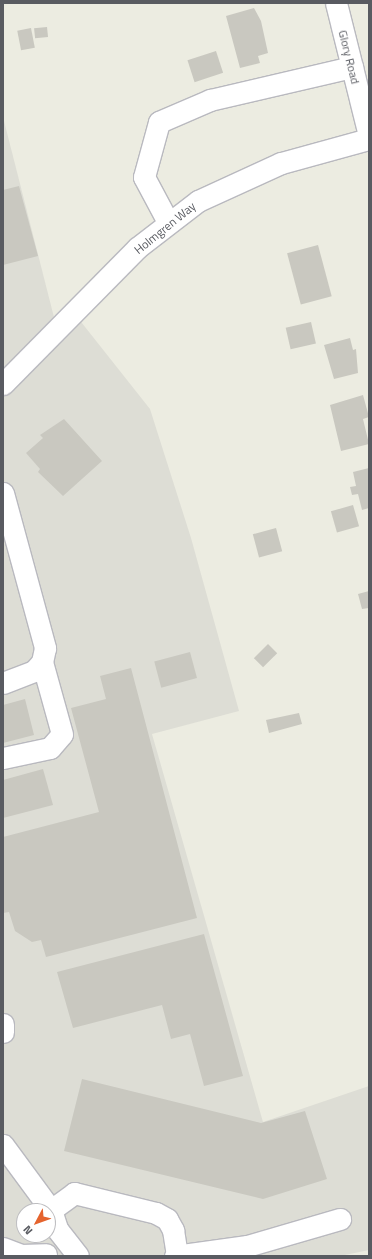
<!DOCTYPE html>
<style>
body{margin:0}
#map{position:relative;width:372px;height:1259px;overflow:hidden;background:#ecece1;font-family:"Titillium Web",sans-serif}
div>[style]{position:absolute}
.industrial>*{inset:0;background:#ddddd5}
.building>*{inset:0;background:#c9c8c0;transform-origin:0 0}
.roads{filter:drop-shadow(1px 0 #b9b9bf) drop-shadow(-1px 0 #b9b9bf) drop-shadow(0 1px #b9b9bf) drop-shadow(0 -1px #b9b9bf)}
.minor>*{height:21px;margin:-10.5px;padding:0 10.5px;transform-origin:10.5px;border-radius:10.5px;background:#fff}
span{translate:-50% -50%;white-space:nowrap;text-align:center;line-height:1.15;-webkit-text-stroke:3px #fff;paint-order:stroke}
.street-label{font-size:12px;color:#595b61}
.frame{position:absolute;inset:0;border:4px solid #595b61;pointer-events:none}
.north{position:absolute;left:16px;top:1203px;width:40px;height:40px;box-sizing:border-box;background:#fff;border:1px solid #bdbdc0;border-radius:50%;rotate:229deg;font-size:11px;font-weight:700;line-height:16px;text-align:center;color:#595b61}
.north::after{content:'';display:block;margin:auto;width:14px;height:18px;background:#e5642e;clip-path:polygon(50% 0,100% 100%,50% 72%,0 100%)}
</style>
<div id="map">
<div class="industrial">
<div style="clip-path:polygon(evenodd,3px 117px,57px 329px,74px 313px,150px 409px,191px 538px,239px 711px,152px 734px,263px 1122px,369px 1086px,369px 1250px,340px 1256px,3px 1256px,3px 117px,24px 1211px,48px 1211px,48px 1235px,24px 1235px,24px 1211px)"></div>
</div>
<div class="building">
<div style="clip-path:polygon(254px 8px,261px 21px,268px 53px,258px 56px,260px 63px,240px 68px,226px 16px)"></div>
<div style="left:47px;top:27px;width:10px;height:13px;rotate:84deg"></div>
<div style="left:31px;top:28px;width:20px;height:14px;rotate:79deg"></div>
<div style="left:216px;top:51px;width:23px;height:30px;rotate:72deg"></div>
<div style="clip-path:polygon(19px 186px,38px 256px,3px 265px,3px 190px)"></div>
<div style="left:318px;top:245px;width:53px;height:32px;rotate:75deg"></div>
<div style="left:311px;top:322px;width:22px;height:26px;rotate:77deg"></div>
<div style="clip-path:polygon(350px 338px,353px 350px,356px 349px,358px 373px,334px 379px,324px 345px)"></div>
<div style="clip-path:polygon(363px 395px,369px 417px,363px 419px,369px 444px,341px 451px,330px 405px)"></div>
<div style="clip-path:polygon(64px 419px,102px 461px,63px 496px,38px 472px,40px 469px,26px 453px,43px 438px,40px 435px)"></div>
<div style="clip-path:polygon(369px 468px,369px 508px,362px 510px,358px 494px,352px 495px,350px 487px,356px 486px,353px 472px)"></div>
<div style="left:353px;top:505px;width:22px;height:23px;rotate:74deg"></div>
<div style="left:276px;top:528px;width:24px;height:24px;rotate:75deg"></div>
<div style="clip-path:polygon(369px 591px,369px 608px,362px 609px,358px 594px)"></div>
<div style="left:268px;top:644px;width:13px;height:20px;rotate:45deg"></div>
<div style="left:190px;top:652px;width:27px;height:37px;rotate:75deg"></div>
<div style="clip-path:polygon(131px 668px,197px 918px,46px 957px,41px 940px,32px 942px,15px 931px,9px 912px,3px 913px,3px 837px,99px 812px,71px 708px,106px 699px,100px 676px)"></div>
<div style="clip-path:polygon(25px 699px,34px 735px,3px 743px,3px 705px)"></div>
<div style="clip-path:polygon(299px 713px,302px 724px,269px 733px,266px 720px)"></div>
<div style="clip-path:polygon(43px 769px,53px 805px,3px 818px,3px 780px)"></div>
<div style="clip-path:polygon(204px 934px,243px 1076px,204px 1086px,190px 1034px,171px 1039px,162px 1005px,73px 1028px,57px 972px)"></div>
<div style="clip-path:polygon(82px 1079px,261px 1123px,305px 1111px,327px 1179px,263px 1199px,64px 1151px)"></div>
</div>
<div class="roads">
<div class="minor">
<div style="left:336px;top:3px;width:136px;rotate:76deg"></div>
<div style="left:168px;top:222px;width:51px;rotate:-118.1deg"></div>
<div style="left:144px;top:177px;width:57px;rotate:-74.7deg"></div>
<div style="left:159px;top:122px;width:56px;rotate:-23.3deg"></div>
<div style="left:210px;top:100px;width:146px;rotate:-13.1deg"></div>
<div style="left:3px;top:384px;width:191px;rotate:-45.4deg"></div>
<div style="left:137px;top:248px;width:77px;rotate:-37.6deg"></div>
<div style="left:198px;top:201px;width:91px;rotate:-24.6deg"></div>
<div style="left:281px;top:163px;width:91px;rotate:-15.3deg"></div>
<div style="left:3px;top:493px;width:161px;rotate:74.8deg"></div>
<div style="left:45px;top:648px;width:14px;rotate:102deg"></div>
<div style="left:42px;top:662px;width:12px;rotate:132deg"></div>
<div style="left:34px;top:671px;width:33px;rotate:159deg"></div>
<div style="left:3px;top:758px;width:48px;rotate:-12deg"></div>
<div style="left:50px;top:748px;width:18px;rotate:-49deg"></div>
<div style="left:62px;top:734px;width:75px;rotate:-105.5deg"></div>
<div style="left:3px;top:1024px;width:8px;rotate:90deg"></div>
<div style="left:3px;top:1145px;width:81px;rotate:53.6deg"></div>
<div style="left:51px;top:1210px;width:20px;rotate:72deg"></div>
<div style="left:57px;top:1229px;width:34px;rotate:52deg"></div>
<div style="left:51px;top:1210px;width:29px;rotate:-36deg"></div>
<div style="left:74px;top:1193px;width:84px;rotate:13.7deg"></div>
<div style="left:156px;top:1213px;width:13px;rotate:29deg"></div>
<div style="left:167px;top:1219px;width:13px;rotate:61deg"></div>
<div style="left:173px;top:1230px;width:25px;rotate:81deg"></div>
<div style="left:3px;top:1248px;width:19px;rotate:21deg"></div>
<div style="left:21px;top:1255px;width:25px;rotate:-2deg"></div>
<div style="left:175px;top:1256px;width:73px;rotate:-7.9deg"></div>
<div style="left:247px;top:1246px;width:97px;rotate:-16.2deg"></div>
</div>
</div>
<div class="street-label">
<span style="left:349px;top:57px;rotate:76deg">Glory Road</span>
<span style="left:165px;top:228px;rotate:-39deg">Holmgren Way</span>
</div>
<div class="frame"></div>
<div class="north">N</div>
</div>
